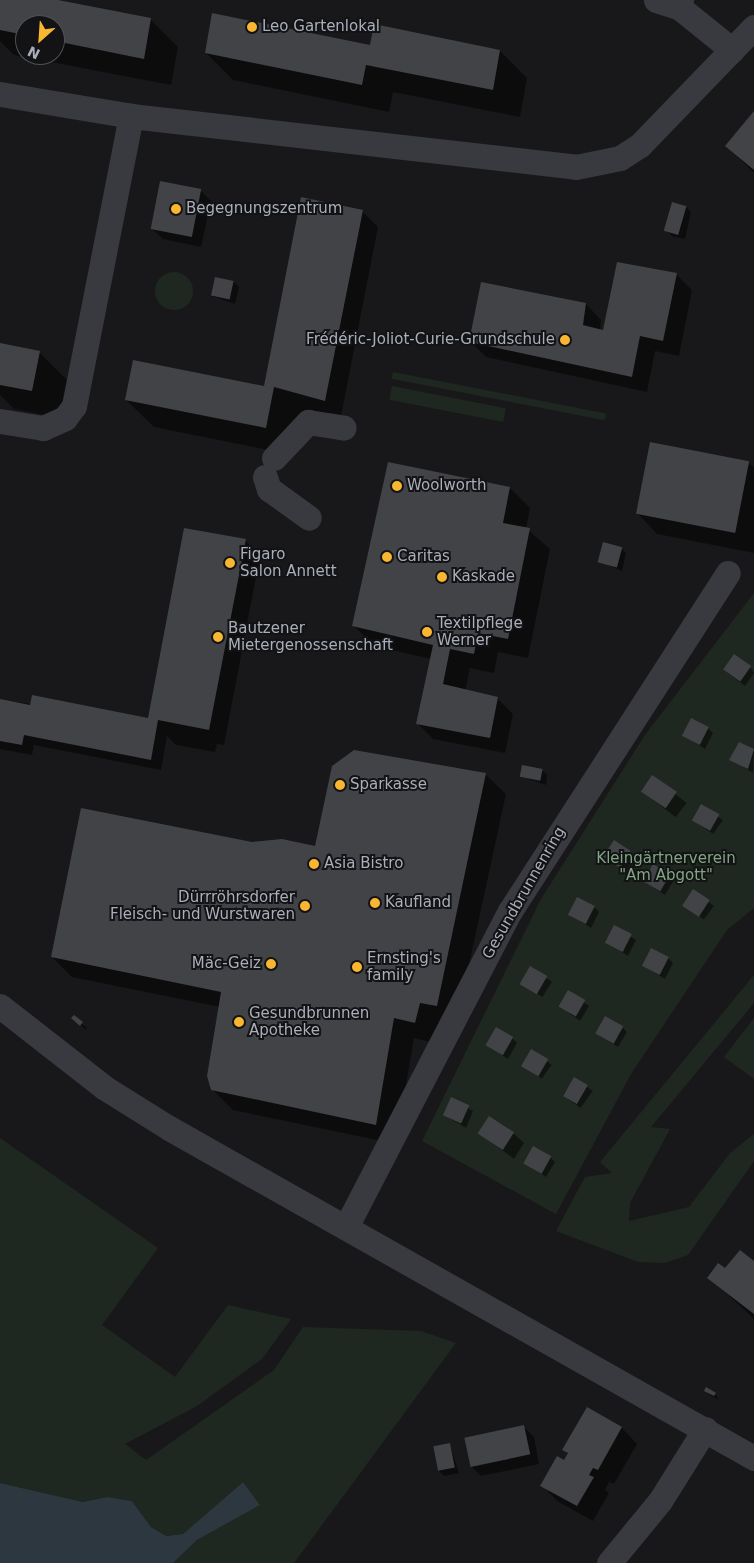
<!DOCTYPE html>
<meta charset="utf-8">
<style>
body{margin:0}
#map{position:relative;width:754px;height:1563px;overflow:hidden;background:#18181a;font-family:"DejaVu Sans",sans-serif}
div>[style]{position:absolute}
.green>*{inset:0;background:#1f2820;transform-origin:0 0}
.round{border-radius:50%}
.water>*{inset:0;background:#2d373f}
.shadow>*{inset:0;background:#0007;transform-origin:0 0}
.building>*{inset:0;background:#424347;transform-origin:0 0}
.minor>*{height:25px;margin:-12.5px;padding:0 12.5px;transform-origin:12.5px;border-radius:12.5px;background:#383a3f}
.dots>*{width:14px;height:14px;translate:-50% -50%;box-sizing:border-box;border:2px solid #131315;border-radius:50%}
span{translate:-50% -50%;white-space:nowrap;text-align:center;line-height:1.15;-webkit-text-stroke:4px #131315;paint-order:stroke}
.poi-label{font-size:15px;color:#a9afba}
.left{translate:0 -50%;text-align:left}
.right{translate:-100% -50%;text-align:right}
.park-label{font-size:15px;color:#80a682}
.street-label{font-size:15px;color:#a9afba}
.north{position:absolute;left:15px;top:15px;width:50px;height:50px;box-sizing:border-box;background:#131315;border:1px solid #4f5157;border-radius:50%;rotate:206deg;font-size:14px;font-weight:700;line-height:20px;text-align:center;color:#a9afba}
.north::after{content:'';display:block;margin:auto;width:18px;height:22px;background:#f9b630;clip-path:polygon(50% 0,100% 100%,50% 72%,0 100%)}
</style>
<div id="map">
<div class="green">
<div class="round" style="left:155px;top:272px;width:38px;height:38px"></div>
<div style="left:393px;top:372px;width:217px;height:7px;rotate:11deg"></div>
<div style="left:392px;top:386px;width:116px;height:14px;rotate:11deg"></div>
<div style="clip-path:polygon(754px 593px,754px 908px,727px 930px,631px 1074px,556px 1214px,422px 1141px,541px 899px,645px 735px)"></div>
<div style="clip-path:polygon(754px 975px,754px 1003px,651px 1127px,670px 1129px,630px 1203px,629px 1221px,689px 1207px,730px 1153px,754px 1134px,754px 1161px,688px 1255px,664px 1263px,638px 1262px,556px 1231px,585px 1177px,612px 1173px,600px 1162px)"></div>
<div style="clip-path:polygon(754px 1018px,754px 1079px,724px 1057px)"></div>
<div style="clip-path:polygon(0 1138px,158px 1248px,102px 1325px,175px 1377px,228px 1305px,291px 1319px,262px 1359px,197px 1406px,125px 1444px,146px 1460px,274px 1370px,303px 1327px,421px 1331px,456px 1343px,294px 1563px,173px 1563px,197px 1540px,260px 1505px,243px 1482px,183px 1534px,166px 1536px,151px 1527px,132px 1501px,107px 1497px,83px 1502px,0 1483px)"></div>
</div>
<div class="water">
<div style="clip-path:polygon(243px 1482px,260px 1505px,197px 1540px,173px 1563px,0 1563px,0 1483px,83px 1502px,107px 1497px,132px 1501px,151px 1527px,166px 1536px,183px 1534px)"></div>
</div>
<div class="shadow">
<div style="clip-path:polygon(evenodd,0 0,51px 0,151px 20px,178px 47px,171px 85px,14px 55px,0 41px,0 0,25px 25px,55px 25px,55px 55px,25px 55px,25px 25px)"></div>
<div style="clip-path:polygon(375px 26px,500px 51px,527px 78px,520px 117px,393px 92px,389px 112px,233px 80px,206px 53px,371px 46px)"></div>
<div style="clip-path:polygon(754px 113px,754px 173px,727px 146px)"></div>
<div style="clip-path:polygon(200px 190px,211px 201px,201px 247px,163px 239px,152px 229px)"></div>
<div style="clip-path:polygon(686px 207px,691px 212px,685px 239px,672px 236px,667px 231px)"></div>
<div style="clip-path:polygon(362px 211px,378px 227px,341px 416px,333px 413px,331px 420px,302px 414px,293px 455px,154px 427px,126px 400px,265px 387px)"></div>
<div style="clip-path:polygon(676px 274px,692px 290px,679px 356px,655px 351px,647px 392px,486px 357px,470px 341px,586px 304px,601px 320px,600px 330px,604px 331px)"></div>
<div style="clip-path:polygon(234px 282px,239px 287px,235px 304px,212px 296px)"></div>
<div style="clip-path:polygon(0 345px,39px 352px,67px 380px,59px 418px,14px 409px,0 395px)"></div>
<div style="clip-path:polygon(749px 463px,754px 468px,754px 553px,657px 534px,637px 513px)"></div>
<div style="clip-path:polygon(510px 488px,530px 508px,526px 528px,550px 549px,528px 658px,498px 652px,494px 673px,470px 668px,465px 692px,497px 698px,513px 714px,505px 753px,433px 739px,417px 723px,431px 659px,374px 646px,354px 626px)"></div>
<div style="clip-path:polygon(245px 540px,260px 556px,224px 745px,217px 744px,215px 752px,176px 745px,167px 736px,161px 770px,34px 745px,32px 755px,0 749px,0 700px,149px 719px)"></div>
<div style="clip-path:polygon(621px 548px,626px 553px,622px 571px,599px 561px)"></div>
<div style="clip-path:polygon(750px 667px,754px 673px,745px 686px,724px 670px)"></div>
<div style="clip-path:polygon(708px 728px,713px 733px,705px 749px,684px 735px)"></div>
<div style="clip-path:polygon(739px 743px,754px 751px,753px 773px,731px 759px)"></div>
<div style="clip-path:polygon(542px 770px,547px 775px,546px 785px,521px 776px)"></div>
<div style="clip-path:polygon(485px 774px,506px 794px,456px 1025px,435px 1043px,414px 1038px,396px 1144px,233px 1110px,212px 1089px,220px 1007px,72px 977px,52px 957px,251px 844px,316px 848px)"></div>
<div style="left:652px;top:776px;width:44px;height:18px;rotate:38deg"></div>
<div style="left:702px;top:806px;width:25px;height:17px;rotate:34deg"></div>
<div style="clip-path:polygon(630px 852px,635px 856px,626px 871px,605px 857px)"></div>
<div style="clip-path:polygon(669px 875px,674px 880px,665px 895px,644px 881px)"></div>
<div style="left:694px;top:891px;width:25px;height:17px;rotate:37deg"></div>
<div style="clip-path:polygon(594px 907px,599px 912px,591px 928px,569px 914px)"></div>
<div style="clip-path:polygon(615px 927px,636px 940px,628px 956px,607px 942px)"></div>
<div style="clip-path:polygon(668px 958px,673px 963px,665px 979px,644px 966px)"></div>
<div style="left:530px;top:968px;width:26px;height:18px;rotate:32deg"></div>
<div style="clip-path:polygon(568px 992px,589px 1006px,580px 1021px,560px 1006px)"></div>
<div style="clip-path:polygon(74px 1017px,87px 1028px,86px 1030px,78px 1023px)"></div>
<div style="clip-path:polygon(622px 1027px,627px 1032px,618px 1047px,597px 1034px)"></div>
<div style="clip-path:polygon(512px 1038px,517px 1043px,508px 1059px,487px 1045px)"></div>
<div style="left:532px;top:1051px;width:24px;height:17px;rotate:35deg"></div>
<div style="left:575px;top:1078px;width:22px;height:21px;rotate:36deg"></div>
<div style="clip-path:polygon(451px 1099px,473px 1111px,466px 1128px,444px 1115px)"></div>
<div style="clip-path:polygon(513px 1133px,524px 1143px,514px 1159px,480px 1134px)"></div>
<div style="clip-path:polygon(550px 1157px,555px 1162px,546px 1177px,525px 1163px)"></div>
<div style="clip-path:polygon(754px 1262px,754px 1319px,709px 1277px)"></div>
<div style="clip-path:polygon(705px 1390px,715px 1394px,719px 1400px,710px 1395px)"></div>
<div style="clip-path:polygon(587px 1408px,622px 1428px,637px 1444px,614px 1484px,609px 1482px,605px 1490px,609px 1493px,593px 1521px,557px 1501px,542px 1485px,565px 1462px,568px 1454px,564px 1449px)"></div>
<div style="clip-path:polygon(524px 1427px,534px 1437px,539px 1464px,481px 1476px,471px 1466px,465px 1439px)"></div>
<div style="clip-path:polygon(450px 1445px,459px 1473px,444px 1476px,439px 1471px)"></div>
</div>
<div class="building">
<div style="clip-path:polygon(0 0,58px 0,151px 18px,144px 59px,55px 41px,55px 25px,25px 25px,25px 35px,0 30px)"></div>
<div style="clip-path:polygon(212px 13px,370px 45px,374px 24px,500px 50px,493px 90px,366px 65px,362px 85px,205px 53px)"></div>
<div style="clip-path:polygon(754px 111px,754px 170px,725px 146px)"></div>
<div style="left:160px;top:181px;width:42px;height:49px;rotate:11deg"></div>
<div style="clip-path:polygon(301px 197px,363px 210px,325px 401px,274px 387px,266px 428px,125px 400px,133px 360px,264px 386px)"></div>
<div style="left:672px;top:202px;width:15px;height:30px;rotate:16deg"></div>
<div style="clip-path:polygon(617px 262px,677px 273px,663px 341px,640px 336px,632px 377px,469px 342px,481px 282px,586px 303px,583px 325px,603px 330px)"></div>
<div style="left:215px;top:277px;width:19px;height:19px;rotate:12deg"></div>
<div style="clip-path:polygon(0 343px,40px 351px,32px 391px,0 385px)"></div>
<div style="left:650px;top:442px;width:101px;height:73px;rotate:11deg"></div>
<div style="clip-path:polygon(388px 462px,510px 487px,503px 523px,530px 528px,508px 639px,478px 633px,474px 654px,450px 649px,443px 684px,498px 697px,490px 738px,416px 724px,433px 645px,352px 626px)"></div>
<div style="clip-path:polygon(184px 528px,246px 539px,209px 730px,158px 720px,151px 760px,24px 735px,22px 745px,0 741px,0 699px,30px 705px,32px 695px,148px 718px)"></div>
<div style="left:603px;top:542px;width:20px;height:21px;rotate:15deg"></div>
<div style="left:734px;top:654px;width:21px;height:19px;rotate:35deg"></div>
<div style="left:691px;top:718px;width:20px;height:20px;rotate:27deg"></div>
<div style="clip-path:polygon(739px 742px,754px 749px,748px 769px,729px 760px)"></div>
<div style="clip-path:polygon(354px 750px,486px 773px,437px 1006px,420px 1003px,415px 1023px,394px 1018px,376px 1125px,211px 1090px,207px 1076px,221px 992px,51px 957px,81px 808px,252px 842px,282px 839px,315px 846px,332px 766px)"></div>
<div style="left:522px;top:765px;width:21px;height:12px;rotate:11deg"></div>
<div style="left:652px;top:775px;width:30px;height:20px;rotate:34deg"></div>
<div style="left:701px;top:804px;width:21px;height:19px;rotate:29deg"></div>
<div style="left:614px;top:840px;width:20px;height:20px;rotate:33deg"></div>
<div style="left:653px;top:864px;width:20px;height:20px;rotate:30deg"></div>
<div style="left:693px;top:889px;width:20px;height:20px;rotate:33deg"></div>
<div style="left:577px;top:897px;width:20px;height:20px;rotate:27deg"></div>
<div style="left:614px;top:925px;width:20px;height:20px;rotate:27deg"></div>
<div style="left:651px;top:948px;width:20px;height:20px;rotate:27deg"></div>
<div style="left:530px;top:966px;width:20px;height:21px;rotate:30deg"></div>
<div style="left:568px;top:990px;width:20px;height:19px;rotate:30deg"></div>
<div style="clip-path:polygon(74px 1015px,83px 1022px,80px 1026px,71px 1018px)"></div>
<div style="left:605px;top:1016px;width:21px;height:20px;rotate:29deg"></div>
<div style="left:496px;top:1027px;width:20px;height:21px;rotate:30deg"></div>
<div style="left:531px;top:1049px;width:20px;height:20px;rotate:30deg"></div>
<div style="left:574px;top:1077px;width:16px;height:22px;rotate:30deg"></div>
<div style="left:451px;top:1097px;width:20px;height:20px;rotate:24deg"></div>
<div style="left:489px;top:1116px;width:30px;height:21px;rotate:33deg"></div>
<div style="left:533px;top:1146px;width:21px;height:20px;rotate:29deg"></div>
<div style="clip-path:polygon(740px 1250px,754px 1261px,754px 1314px,707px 1278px,718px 1263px,725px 1268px)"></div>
<div style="clip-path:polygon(706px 1387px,716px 1393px,714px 1396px,704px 1391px)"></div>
<div style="clip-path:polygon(587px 1407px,622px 1427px,598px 1470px,593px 1468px,589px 1475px,594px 1477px,577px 1506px,540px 1486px,557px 1456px,564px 1460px,568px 1453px,562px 1450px)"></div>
<div style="left:524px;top:1425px;width:30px;height:61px;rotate:78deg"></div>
<div style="left:450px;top:1443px;width:25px;height:17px;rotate:79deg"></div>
</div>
<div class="minor">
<div style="left:656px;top:0;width:25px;rotate:18deg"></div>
<div style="left:681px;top:0;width:8px;rotate:97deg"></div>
<div style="left:680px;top:8px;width:67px;rotate:38.9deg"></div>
<div style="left:0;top:94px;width:133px;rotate:9.5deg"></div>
<div style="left:131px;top:116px;width:448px;rotate:6.5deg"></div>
<div style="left:576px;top:167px;width:45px;rotate:-11.6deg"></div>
<div style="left:620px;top:158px;width:24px;rotate:-33deg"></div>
<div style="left:640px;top:145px;width:164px;rotate:-46deg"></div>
<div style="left:0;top:421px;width:44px;rotate:9.2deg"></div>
<div style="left:43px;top:428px;width:24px;rotate:-24deg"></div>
<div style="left:65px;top:418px;width:15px;rotate:-53deg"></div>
<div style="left:74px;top:406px;width:296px;rotate:-78.9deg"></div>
<div style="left:274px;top:458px;width:50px;rotate:-46.6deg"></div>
<div style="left:308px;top:422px;width:36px;rotate:9deg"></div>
<div style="left:265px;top:477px;width:13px;rotate:72deg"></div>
<div style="left:269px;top:489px;width:49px;rotate:35.9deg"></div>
<div style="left:0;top:1006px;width:133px;rotate:38deg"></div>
<div style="left:105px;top:1088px;width:75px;rotate:32deg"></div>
<div style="left:169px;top:1128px;width:672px;rotate:29.43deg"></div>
<div style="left:346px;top:1227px;width:356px;rotate:-62.6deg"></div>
<div style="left:510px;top:911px;width:402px;rotate:-57.2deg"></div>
<div style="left:609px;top:1563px;width:80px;rotate:-50.6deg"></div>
<div style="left:660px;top:1501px;width:85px;rotate:-58deg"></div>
</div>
<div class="dots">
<div style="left:252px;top:27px;background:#f9b630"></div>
<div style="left:176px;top:209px;background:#f9b630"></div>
<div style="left:565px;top:340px;background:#f9b630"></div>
<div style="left:397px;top:486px;background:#f9b630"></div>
<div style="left:387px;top:557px;background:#f9b630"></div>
<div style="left:230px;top:563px;background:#f9b630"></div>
<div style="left:442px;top:577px;background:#f9b630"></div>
<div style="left:427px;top:632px;background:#f9b630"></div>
<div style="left:218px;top:637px;background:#f9b630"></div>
<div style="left:340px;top:785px;background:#f9b630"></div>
<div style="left:314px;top:864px;background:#f9b630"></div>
<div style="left:375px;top:903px;background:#f9b630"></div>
<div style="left:305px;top:906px;background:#f9b630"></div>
<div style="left:271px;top:964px;background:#f9b630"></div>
<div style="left:357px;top:967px;background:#f9b630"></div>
<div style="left:239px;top:1022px;background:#f9b630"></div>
</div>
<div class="poi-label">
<span class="left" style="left:262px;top:27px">Leo Gartenlokal</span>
<span class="left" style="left:186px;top:209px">Begegnungszentrum</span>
<span class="right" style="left:555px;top:340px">Frédéric-Joliot-Curie-Grundschule</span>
<span class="left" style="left:407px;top:486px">Woolworth</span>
<span class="left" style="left:240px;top:563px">Figaro<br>Salon Annett</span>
<span class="left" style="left:397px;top:557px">Caritas</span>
<span class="left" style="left:452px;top:577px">Kaskade</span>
<span class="left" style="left:437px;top:632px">Textilpflege<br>Werner</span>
<span class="left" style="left:228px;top:637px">Bautzener<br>Mietergenossenschaft</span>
<span class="left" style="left:350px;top:785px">Sparkasse</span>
<span class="left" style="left:324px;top:864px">Asia Bistro</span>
<span class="right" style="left:295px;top:906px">Dürrröhrsdorfer<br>Fleisch- und Wurstwaren</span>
<span class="left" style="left:385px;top:903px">Kaufland</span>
<span class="left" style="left:367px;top:967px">Ernsting's<br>family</span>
<span class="right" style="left:261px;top:964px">Mäc-Geiz</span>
<span class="left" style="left:249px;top:1022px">Gesundbrunnen<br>Apotheke</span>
</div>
<div class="park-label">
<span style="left:666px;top:867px">Kleingärtnerverein<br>"Am Abgott"</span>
</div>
<div class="street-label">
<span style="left:524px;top:893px;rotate:-60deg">Gesundbrunnenring</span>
</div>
<div class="north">N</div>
</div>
